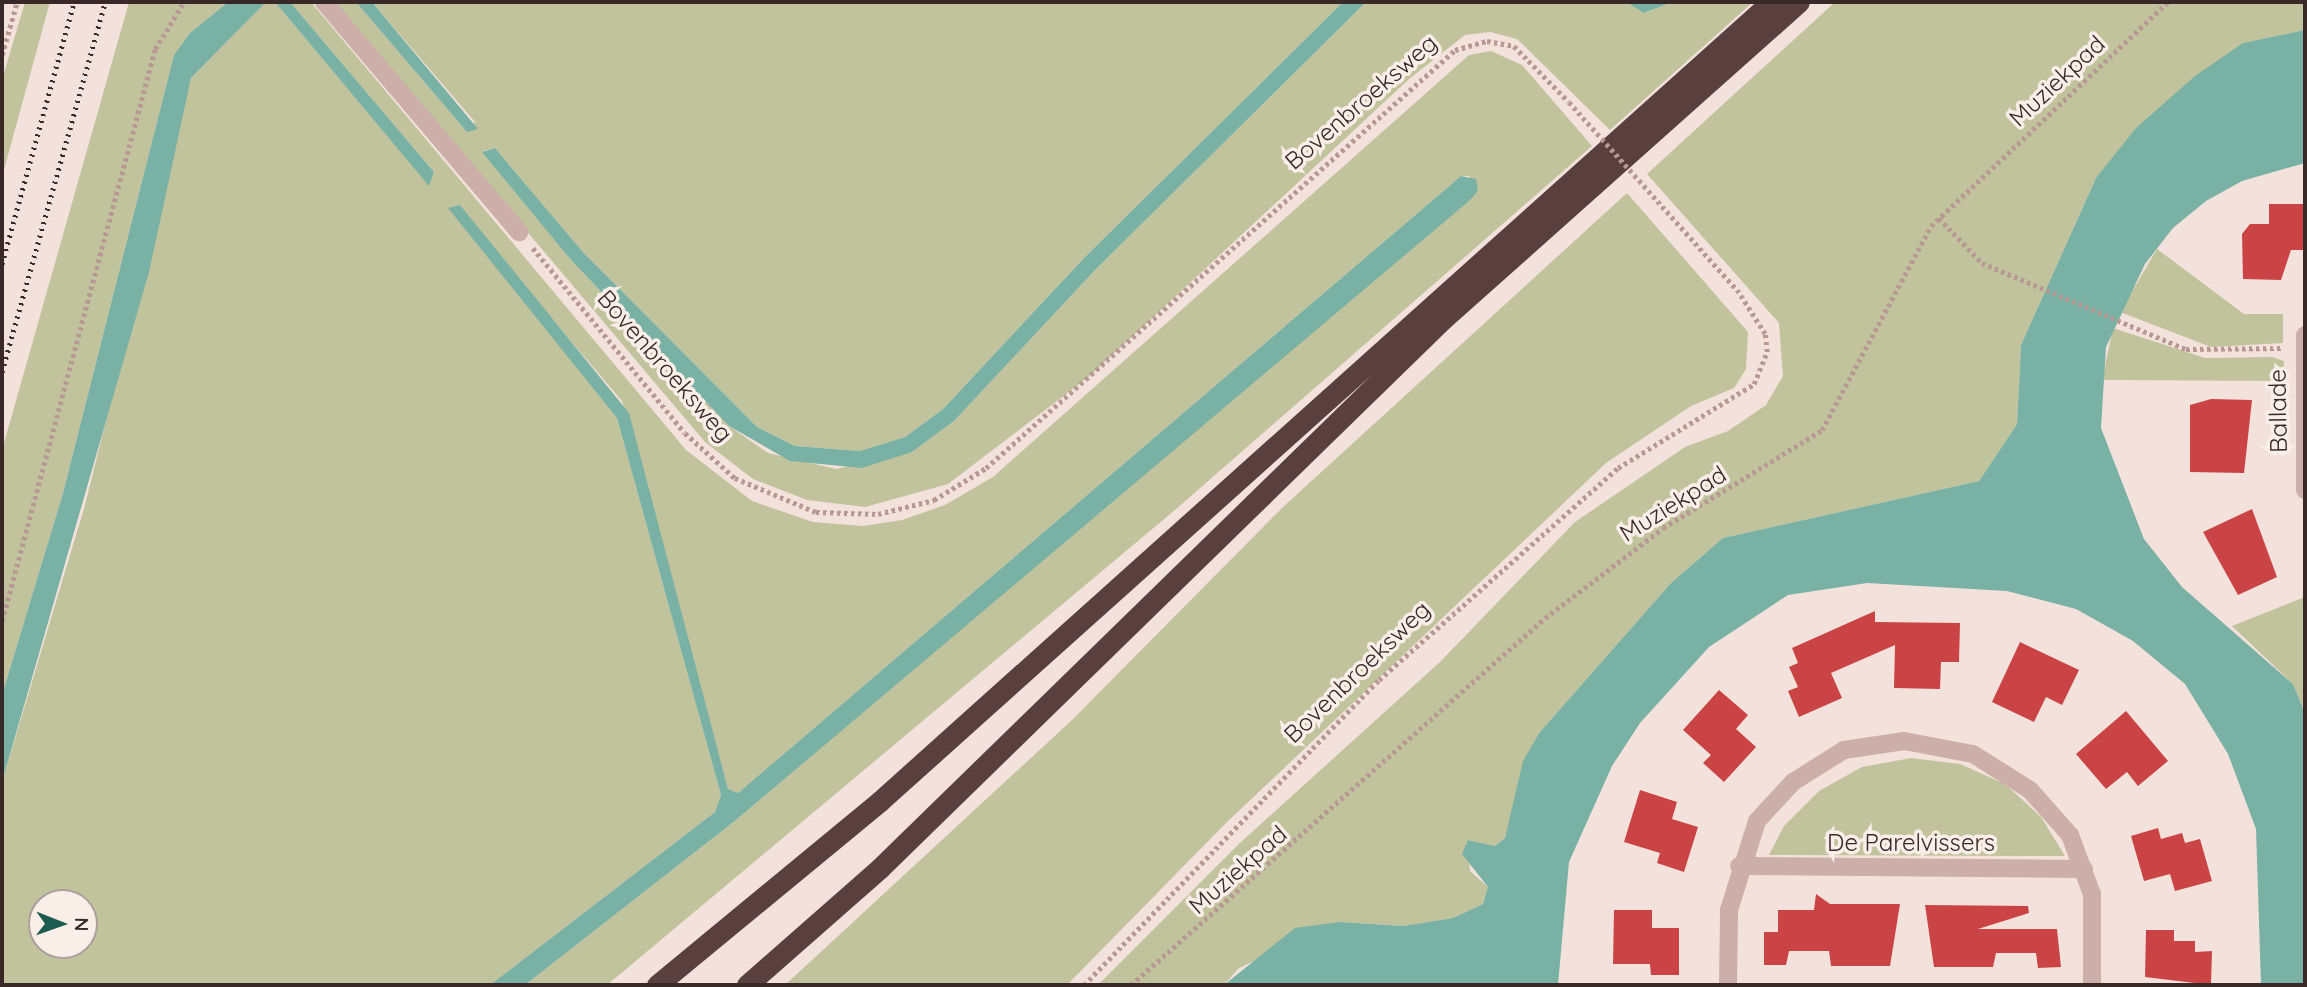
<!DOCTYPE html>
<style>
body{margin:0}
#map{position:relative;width:2307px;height:987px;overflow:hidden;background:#f3e2dc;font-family:Quicksand,sans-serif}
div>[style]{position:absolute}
.green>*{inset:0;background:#c0c39c}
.water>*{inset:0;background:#7ab1a5}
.building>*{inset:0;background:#ca4446}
.path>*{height:4.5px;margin-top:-2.25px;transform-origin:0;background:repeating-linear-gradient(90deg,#b89892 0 3.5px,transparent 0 7px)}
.minor>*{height:18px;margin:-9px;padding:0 9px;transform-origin:9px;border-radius:9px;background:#ccafa8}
.highway>*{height:21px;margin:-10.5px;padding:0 10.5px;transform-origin:10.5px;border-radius:10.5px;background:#59403f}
.rail>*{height:5px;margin-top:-2.5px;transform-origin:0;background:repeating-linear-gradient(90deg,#382928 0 2px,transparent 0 7px)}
.path-bridge>*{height:4.5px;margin-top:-2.25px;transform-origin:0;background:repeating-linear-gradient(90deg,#b89892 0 3.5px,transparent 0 7px)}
span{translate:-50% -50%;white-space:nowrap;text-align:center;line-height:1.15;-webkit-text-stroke:7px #faeee9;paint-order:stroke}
.street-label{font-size:24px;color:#382928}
.frame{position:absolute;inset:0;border:4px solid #382928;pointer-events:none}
.north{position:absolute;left:28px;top:889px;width:70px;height:70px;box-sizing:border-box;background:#faeee9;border:2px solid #ac9f9c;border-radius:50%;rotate:91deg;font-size:19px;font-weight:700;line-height:28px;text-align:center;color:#382928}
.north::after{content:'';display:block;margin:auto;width:24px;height:32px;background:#1c5b4f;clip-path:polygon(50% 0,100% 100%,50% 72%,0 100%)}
</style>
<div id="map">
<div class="green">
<div style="clip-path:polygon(25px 2px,50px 2px,2px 177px,2px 80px)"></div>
<div style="clip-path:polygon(129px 2px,228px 2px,190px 33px,174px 55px,63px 493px,2px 695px,2px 450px)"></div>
<div style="clip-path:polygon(evenodd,266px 2px,275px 2px,429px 185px,434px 172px,290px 2px,311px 2px,686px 450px,752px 501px,813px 522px,863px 526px,902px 520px,945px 505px,993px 477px,1469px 55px,1491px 51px,1522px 65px,1592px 146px,1175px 510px,607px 985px,525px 985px,736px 820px,1478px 191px,1469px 176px,1461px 176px,738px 793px,728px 789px,622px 401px,454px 204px,617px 418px,721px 795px,715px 812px,490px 985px,2px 985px,2px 782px,85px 505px,191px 78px,266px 2px,42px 903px,84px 903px,84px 945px,42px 945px,42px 903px)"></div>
<div style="clip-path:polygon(333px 2px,356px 2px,467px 132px,475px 122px,372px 2px,1343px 2px,1085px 257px,943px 409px,905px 437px,860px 451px,795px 446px,757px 427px,582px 251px,495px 148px,483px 151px,571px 260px,729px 426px,768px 453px,836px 469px,912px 452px,954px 421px,1096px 269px,1366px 2px,1626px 2px,1645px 13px,1673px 2px,1753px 2px,1610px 130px,1517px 39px,1490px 32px,1465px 35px,1409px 79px,1091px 375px,948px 484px,865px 507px,807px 500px,753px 479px,705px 442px)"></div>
<div style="clip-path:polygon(1835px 2px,2305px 2px,2305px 30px,2243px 43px,2096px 178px,2021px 345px,2017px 424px,1979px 481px,1723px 538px,1671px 583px,1540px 732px,1505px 838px,1495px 846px,1468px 840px,1470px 871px,1488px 887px,1483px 904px,1453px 918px,1403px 926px,1340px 922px,1239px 968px,1224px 985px,1098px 985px,1241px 842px,1440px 662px,1575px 522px,1685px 447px,1728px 431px,1766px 405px,1783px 376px,1779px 323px,1647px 174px)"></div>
<div style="clip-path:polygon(1627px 193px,1748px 332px,1746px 369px,1734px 388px,1691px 406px,1606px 463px,1224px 825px,1067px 985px,785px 985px,1072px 720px,1283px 507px)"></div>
<div style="clip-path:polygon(2157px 249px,2244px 314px,2283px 314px,2283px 343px,2211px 347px,2120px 312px)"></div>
<div style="clip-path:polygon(2113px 328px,2205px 358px,2272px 357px,2284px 361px,2283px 381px,2102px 380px)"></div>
<div style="clip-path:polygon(2305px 597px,2305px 713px,2293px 684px,2232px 626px)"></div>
<div style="clip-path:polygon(1911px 758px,1960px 764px,2005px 784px,2041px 817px,2065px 856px,1769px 855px,1784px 826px,1819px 791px,1862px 767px)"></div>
</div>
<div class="water">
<div style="clip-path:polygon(228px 2px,266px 2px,191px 78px,149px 272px,2px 782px,2px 695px,63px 493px,174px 55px,190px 33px)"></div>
<div style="clip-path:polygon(275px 2px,290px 2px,434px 172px,429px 186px)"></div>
<div style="clip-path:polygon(356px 2px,372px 2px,478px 129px,467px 132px)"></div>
<div style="clip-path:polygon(1343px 2px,1366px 2px,1096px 269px,954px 421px,912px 452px,862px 468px,790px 461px,729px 426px,571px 260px,482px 152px,495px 148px,582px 251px,757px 427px,795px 446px,860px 451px,905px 437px,943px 409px,1085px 257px)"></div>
<div style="clip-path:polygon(1626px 2px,1673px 2px,1644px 13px)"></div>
<div style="clip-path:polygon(2305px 30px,2305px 163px,2242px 181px,2206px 201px,2173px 228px,2145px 264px,2106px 347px,2101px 428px,2144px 539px,2182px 587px,2293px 684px,2305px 713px,2305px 985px,2261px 985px,2256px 829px,2228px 754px,2185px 684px,2133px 641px,2076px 609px,2007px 591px,1867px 583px,1788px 595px,1709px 647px,1640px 723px,1612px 766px,1569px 862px,1558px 985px,1224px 985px,1295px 928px,1340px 922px,1403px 926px,1453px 918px,1483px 904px,1488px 887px,1462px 854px,1468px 840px,1495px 846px,1505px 838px,1523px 761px,1540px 732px,1671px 583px,1723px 538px,1979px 481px,2017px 424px,2021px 345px,2096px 178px,2136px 128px,2195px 76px,2243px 43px)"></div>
<div style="clip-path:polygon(1461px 176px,1476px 179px,1478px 191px,1469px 201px,736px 820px,525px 985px,490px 985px,715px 812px,721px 795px,617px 418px,448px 208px,460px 205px,629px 413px,728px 789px,738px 793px)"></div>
</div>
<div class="building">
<div style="clip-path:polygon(2269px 204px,2305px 204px,2305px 250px,2291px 250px,2281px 280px,2243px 279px,2242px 234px,2250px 224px,2269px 224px)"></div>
<div style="clip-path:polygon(2211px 399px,2252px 400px,2244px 473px,2190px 472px,2190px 405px)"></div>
<div style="clip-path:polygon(2252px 509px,2277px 577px,2238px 595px,2203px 532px)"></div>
<div style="clip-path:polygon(1875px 611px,1875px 622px,1960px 623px,1959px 662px,1941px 662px,1940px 689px,1894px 688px,1895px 645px,1831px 673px,1842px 698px,1799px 717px,1788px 691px,1798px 687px,1789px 667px,1798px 663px,1792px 648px)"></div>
<div style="clip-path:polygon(2020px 642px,2079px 670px,2062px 705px,2046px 697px,2034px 722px,1992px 702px)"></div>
<div style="clip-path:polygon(1719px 690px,1748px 715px,1736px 729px,1756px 747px,1724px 782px,1703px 763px,1711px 755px,1683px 730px)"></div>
<div style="clip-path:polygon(2126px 711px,2168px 761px,2138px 786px,2127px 772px,2106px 789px,2076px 754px)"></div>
<div style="clip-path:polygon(1640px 790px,1677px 802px,1672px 819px,1698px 827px,1684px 872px,1657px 863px,1660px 853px,1624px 842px)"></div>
<div style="clip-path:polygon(2158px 828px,2161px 839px,2182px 833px,2185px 843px,2200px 839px,2212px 881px,2175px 891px,2170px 874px,2144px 881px,2131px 836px)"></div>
<div style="clip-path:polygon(1816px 894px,1830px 904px,1900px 904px,1890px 966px,1831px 966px,1829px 951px,1789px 951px,1786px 965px,1764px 965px,1764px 932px,1778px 932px,1778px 910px,1814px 910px)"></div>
<div style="clip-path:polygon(1925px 905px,2028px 906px,2029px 913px,1978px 929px,2057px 929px,2061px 967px,2038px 968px,2036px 953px,1996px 953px,1993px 967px,1934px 967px)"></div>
<div style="clip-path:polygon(1614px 910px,1652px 910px,1652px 928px,1679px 928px,1679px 975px,1651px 975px,1650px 964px,1613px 964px)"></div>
<div style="clip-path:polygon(2146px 930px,2174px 930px,2174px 941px,2195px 941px,2195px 952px,2212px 951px,2211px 985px,2145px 977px)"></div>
</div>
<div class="path">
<div style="left:2px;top:55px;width:55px;rotate:-74.2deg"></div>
<div style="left:1939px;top:218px;width:62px;rotate:46.3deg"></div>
<div style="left:1982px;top:263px;width:221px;rotate:22.9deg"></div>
<div style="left:2186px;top:349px;width:96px;rotate:-0.6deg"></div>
<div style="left:533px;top:248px;width:239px;rotate:50.6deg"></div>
<div style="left:685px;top:433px;width:67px;rotate:42deg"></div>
<div style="left:735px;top:478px;width:88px;rotate:22.8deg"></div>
<div style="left:816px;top:512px;width:62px;rotate:1.8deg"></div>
<div style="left:878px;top:514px;width:58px;rotate:-14deg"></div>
<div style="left:934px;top:500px;width:61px;rotate:-31.6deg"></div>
<div style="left:986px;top:468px;width:628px;rotate:-41.71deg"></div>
<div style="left:1455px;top:50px;width:33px;rotate:-16deg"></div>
<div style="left:1487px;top:41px;width:27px;rotate:10deg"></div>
<div style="left:1514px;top:46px;width:78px;rotate:45.5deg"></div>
<div style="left:2px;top:621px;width:592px;rotate:-75.02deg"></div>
<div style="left:155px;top:49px;width:55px;rotate:-58.3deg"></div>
<div style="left:1084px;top:985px;width:424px;rotate:-46deg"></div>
<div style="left:1379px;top:680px;width:319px;rotate:-41.6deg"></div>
<div style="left:1618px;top:468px;width:160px;rotate:-31.7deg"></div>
<div style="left:1754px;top:384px;width:35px;rotate:-68deg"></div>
<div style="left:1767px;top:352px;width:18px;rotate:-96deg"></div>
<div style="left:1765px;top:334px;width:52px;rotate:-122.5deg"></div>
<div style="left:1131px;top:985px;width:553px;rotate:-41.56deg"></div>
<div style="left:1545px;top:618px;width:148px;rotate:-37.3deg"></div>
<div style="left:1663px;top:528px;width:187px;rotate:-31.6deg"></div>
<div style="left:1822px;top:430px;width:231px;rotate:-61.9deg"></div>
<div style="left:1931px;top:226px;width:326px;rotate:-43.4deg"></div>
</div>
<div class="minor">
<div style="left:324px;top:2px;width:302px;rotate:49.7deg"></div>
<div style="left:2305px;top:335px;width:155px;rotate:90deg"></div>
<div style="left:1739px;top:866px;width:345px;rotate:0.5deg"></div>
<div style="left:1728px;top:985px;width:75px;rotate:-89.2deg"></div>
<div style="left:1729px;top:910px;width:93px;rotate:-72.5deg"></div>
<div style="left:1757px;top:821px;width:53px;rotate:-47.3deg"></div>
<div style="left:1793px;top:782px;width:60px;rotate:-32.1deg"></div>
<div style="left:1844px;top:750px;width:61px;rotate:-8.5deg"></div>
<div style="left:1904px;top:741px;width:70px;rotate:10.7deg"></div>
<div style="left:1973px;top:754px;width:67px;rotate:32.3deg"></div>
<div style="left:2030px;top:790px;width:60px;rotate:48.4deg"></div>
<div style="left:2070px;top:835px;width:63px;rotate:69.6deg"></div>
<div style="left:2092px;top:894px;width:91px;rotate:90deg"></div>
</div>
<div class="highway">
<div style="left:657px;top:985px;width:289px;rotate:-39.5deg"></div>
<div style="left:880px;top:801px;width:1197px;rotate:-41.88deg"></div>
<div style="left:747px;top:985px;width:177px;rotate:-41.3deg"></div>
<div style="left:880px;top:868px;width:785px;rotate:-44.28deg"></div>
<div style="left:1442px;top:320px;width:478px;rotate:-41.7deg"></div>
</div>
<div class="rail">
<div style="left:2px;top:264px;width:272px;rotate:-74.6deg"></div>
<div style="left:2px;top:372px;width:384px;rotate:-74.4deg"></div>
</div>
<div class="path-bridge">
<div style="left:1569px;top:102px;width:252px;rotate:48.2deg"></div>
</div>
<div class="street-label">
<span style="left:2057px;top:81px;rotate:-43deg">Muziekpad</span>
<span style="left:1361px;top:102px;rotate:-41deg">Bovenbroeksweg</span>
<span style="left:665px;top:366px;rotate:49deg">Bovenbroeksweg</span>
<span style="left:2278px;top:411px;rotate:-91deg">Ballade</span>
<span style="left:1673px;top:504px;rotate:-32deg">Muziekpad</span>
<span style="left:1357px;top:672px;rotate:-44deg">Bovenbroeksweg</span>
<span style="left:1911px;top:843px">De Parelvissers</span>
<span style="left:1238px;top:870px;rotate:-41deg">Muziekpad</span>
</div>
<div class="frame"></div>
<div class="north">N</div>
</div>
